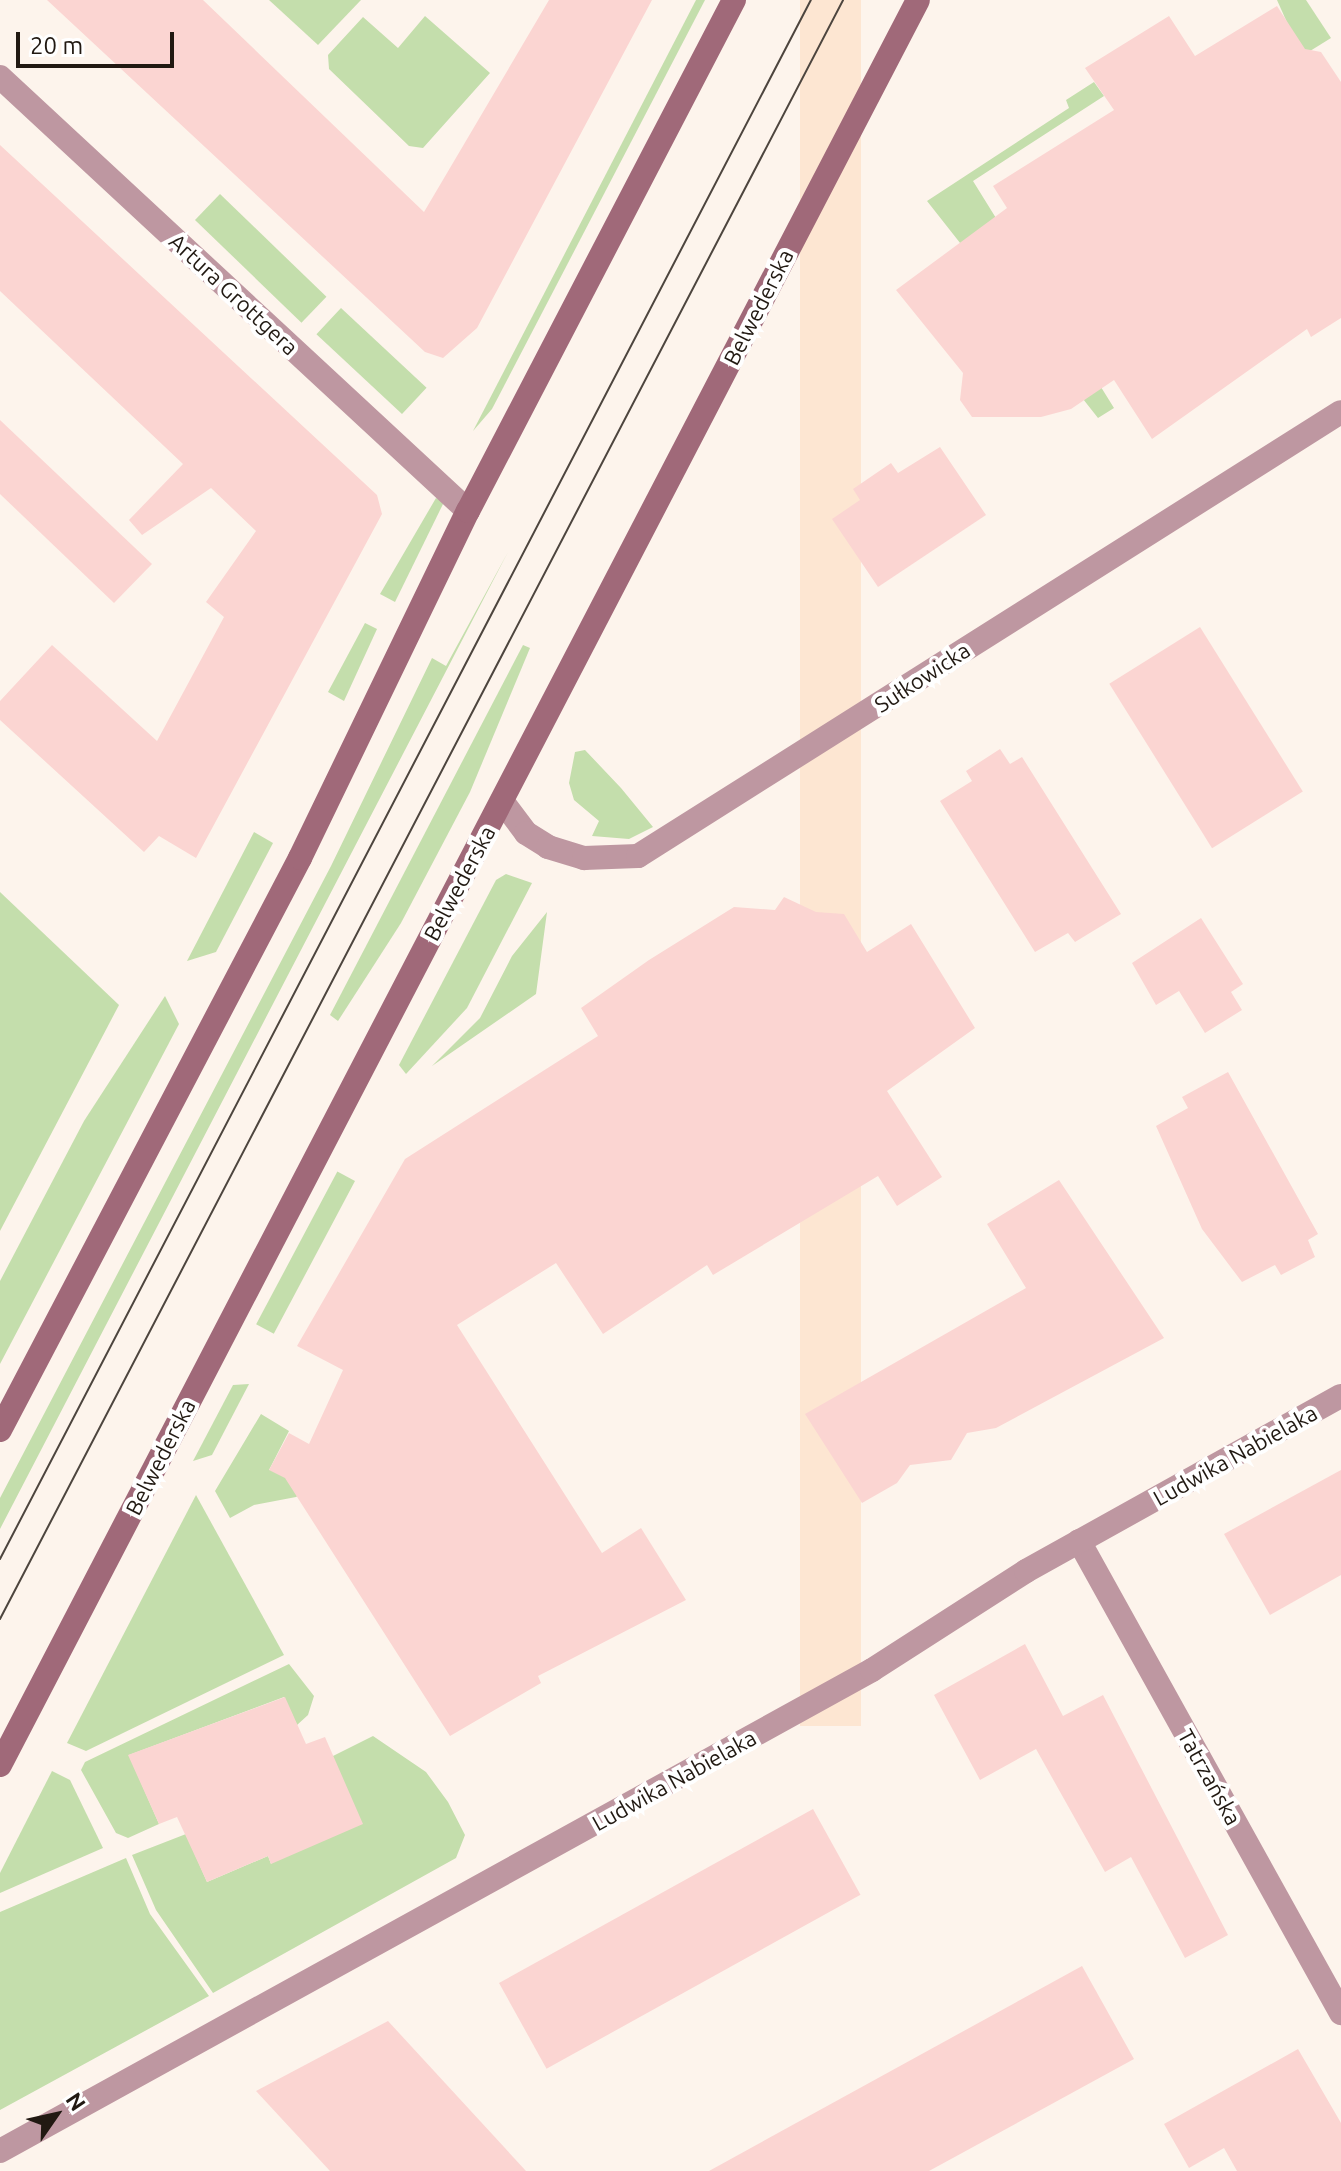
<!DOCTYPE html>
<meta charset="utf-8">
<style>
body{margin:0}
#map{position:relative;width:1341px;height:2171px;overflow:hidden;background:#fdf4ec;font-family:Ubuntu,sans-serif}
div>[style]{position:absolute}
.built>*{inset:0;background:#fde6d2;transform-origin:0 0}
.green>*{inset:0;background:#c4deac;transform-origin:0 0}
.building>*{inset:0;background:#fbd5d2;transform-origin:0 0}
.street>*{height:24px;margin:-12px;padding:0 12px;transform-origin:12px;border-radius:12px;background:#be97a1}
.secondary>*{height:24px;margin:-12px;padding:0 12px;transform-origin:12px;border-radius:12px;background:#a06979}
.tram>*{height:2px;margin:-1px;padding:0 1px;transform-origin:1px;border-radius:1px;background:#4d453e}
span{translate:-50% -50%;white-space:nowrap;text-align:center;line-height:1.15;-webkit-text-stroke:8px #fff;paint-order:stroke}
.street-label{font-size:22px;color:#211912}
.north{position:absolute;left:16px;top:2075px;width:80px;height:80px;-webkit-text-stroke:6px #fff;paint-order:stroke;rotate:56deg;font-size:22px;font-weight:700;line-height:32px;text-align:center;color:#211912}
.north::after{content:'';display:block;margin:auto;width:28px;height:36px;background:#211912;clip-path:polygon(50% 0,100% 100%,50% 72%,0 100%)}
.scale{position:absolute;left:16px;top:32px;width:158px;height:36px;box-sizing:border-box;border:4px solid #211912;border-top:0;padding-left:10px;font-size:24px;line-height:28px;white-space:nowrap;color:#211912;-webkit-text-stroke:6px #fff;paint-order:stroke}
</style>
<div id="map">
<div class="built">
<div style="left:800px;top:0;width:61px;height:1726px"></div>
</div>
<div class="green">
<div style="clip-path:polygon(269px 0,361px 0,318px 45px)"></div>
<div style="clip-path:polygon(696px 0,705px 0,492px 409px,473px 431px)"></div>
<div style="clip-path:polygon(1277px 0,1306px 0,1331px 38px,1302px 56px)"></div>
<div style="clip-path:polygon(425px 16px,490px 73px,423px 148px,409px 146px,329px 69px,328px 55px,363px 17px,398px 48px)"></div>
<div style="clip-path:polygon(1094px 82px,1104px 96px,973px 181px,1114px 408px,1098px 418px,927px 201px,1069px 108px,1066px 100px)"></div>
<div style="left:220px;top:194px;width:148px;height:36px;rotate:44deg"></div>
<div style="left:341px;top:308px;width:117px;height:36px;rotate:43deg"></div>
<div style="clip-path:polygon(436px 498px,444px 502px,395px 602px,380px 594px)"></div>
<div style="clip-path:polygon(508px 552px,93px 1350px,0 1529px,0 1498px,331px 866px,432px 658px,446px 666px)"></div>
<div style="clip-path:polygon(365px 623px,377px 629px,344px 701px,328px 692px)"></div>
<div style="clip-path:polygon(523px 645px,530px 648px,470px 792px,401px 923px,338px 1021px,330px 1015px)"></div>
<div style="clip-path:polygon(585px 750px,621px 788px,653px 827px,629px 839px,592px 836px,599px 821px,574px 800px,569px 783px,575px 752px)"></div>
<div style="clip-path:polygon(254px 832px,273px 843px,216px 952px,187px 961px)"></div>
<div style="clip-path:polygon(506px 874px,532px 883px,467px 1008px,406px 1074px,399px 1065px,496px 880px)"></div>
<div style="clip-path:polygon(0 892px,119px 1005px,0 1231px)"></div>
<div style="clip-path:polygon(547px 912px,536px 994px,432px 1066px,480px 1018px,512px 956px)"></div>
<div style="clip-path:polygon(165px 996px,179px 1024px,0 1364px,0 1281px,84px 1121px)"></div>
<div style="left:355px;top:1181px;width:173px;height:20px;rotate:118deg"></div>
<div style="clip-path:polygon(249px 1384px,212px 1455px,193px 1461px,233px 1385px)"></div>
<div style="clip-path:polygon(261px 1414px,289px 1431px,269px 1470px,342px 1468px,296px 1497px,254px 1505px,230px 1518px,215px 1491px)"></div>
<div style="clip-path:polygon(196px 1495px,284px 1655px,86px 1751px,67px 1743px)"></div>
<div style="clip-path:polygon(289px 1664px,314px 1696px,308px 1715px,297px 1725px,284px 1697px,129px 1755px,159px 1824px,128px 1838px,116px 1833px,81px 1770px,85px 1762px)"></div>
<div style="clip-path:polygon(373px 1736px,426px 1772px,448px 1802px,465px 1835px,456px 1858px,213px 1993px,156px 1910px,132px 1855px,186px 1834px,207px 1882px,268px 1856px,271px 1864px,333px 1756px)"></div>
<div style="clip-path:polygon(52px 1771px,70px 1780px,103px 1848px,0 1893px,0 1873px)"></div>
<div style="clip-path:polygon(126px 1858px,150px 1914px,209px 1996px,0 2110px,0 1912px)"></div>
</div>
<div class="building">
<div style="clip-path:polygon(47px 0,203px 0,424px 212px,549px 0,652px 0,477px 328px,443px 358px,425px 352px)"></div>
<div style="clip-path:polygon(1277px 6px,1305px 49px,1321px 52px,1341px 82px,1341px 318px,1311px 337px,1307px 329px,1152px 439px,1114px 380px,1071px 409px,1041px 417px,972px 417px,960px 400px,963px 373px,896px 290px,1007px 208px,993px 186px,1114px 110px,1085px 68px,1169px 16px,1195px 56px)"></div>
<div style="clip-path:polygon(0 145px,377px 495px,382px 514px,196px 858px,159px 836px,144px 852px,0 720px,0 701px,52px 645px,157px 741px,224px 617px,206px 602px,256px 531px,211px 488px,142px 535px,129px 520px,183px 464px,0 291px)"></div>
<div style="clip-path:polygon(0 420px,152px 564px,114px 603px,0 494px)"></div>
<div style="clip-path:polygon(940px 447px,986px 515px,878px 587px,832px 519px,860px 500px,853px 489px,891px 463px,898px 473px)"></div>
<div style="left:1200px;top:627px;width:194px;height:107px;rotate:58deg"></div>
<div style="clip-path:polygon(1000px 749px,1010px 764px,1022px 757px,1121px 914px,1075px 942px,1068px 933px,1035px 952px,940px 801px,972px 781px,966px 771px)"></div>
<div style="clip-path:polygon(784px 897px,816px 912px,844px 914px,867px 952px,911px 924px,975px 1028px,887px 1091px,942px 1177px,897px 1206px,878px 1176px,713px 1275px,707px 1265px,603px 1334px,556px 1263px,457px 1325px,602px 1553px,641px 1528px,686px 1600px,538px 1676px,541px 1683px,450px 1736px,285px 1478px,269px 1470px,289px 1433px,309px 1444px,343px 1370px,297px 1346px,405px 1159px,598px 1036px,581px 1008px,649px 960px,734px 907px,775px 910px)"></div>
<div style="clip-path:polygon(1201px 918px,1243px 984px,1231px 992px,1242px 1010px,1205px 1033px,1179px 991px,1156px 1005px,1132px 963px)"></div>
<div style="clip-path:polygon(1228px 1072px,1318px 1234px,1308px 1240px,1315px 1257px,1281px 1275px,1275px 1265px,1242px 1282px,1202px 1229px,1156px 1126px,1188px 1108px,1182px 1097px)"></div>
<div style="clip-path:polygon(1059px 1180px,1164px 1338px,996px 1428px,967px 1433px,951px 1460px,910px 1465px,897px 1483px,862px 1503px,805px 1414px,1026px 1288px,987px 1224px)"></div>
<div style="clip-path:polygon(1341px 1470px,1341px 1575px,1270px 1615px,1224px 1534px)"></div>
<div style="clip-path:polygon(1025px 1644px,1063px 1716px,1103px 1695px,1228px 1935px,1185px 1958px,1131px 1857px,1105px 1872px,1036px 1749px,980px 1780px,934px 1695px)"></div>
<div style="clip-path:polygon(285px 1697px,306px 1744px,325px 1737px,363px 1824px,271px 1864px,268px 1856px,207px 1882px,177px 1817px,159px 1824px,128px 1755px)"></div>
<div style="left:813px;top:1809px;width:98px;height:359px;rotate:61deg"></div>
<div style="clip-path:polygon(1082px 1966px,1134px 2059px,929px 2171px,709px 2171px)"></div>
<div style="clip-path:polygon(388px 2021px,526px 2171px,330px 2171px,256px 2091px)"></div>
<div style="clip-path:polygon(1298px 2049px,1341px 2123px,1341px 2171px,1237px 2171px,1224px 2148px,1189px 2168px,1164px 2124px)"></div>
</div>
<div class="street">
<div style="left:0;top:77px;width:638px;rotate:42.84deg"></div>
<div style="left:502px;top:801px;width:40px;rotate:53deg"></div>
<div style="left:526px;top:833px;width:26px;rotate:32deg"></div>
<div style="left:548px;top:847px;width:38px;rotate:17deg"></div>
<div style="left:584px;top:858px;width:54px;rotate:-2.1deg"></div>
<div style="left:638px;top:856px;width:831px;rotate:-32.28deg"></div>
<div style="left:1079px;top:1541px;width:540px;rotate:60.97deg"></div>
<div style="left:0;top:2151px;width:996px;rotate:-28.88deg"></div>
<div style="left:872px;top:1670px;width:183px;rotate:-32.7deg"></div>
<div style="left:1026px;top:1571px;width:360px;rotate:-29.1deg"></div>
</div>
<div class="secondary">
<div style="left:0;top:1430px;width:646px;rotate:-62.32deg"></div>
<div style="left:300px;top:858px;width:386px;rotate:-64.2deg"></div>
<div style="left:468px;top:511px;width:576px;rotate:-62.5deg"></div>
<div style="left:0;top:1765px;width:1989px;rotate:-62.52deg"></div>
</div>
<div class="tram">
<div style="left:0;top:1559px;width:1757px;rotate:-62.52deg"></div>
<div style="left:0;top:1619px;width:1825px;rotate:-62.49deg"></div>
</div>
<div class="street-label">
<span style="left:234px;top:294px;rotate:43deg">Artura Grottgera</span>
<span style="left:758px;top:307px;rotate:-63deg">Belwederska</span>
<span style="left:922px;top:677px;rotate:-33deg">Sułkowicka</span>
<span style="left:459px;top:883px;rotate:-62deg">Belwederska</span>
<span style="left:1235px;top:1455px;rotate:-29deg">Ludwika Nabielaka</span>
<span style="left:160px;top:1457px;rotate:-63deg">Belwederska</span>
<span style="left:1210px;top:1777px;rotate:61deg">Tatrzańska</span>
<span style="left:674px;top:1780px;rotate:-29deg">Ludwika Nabielaka</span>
</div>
<div class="north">N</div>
<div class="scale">20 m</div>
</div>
